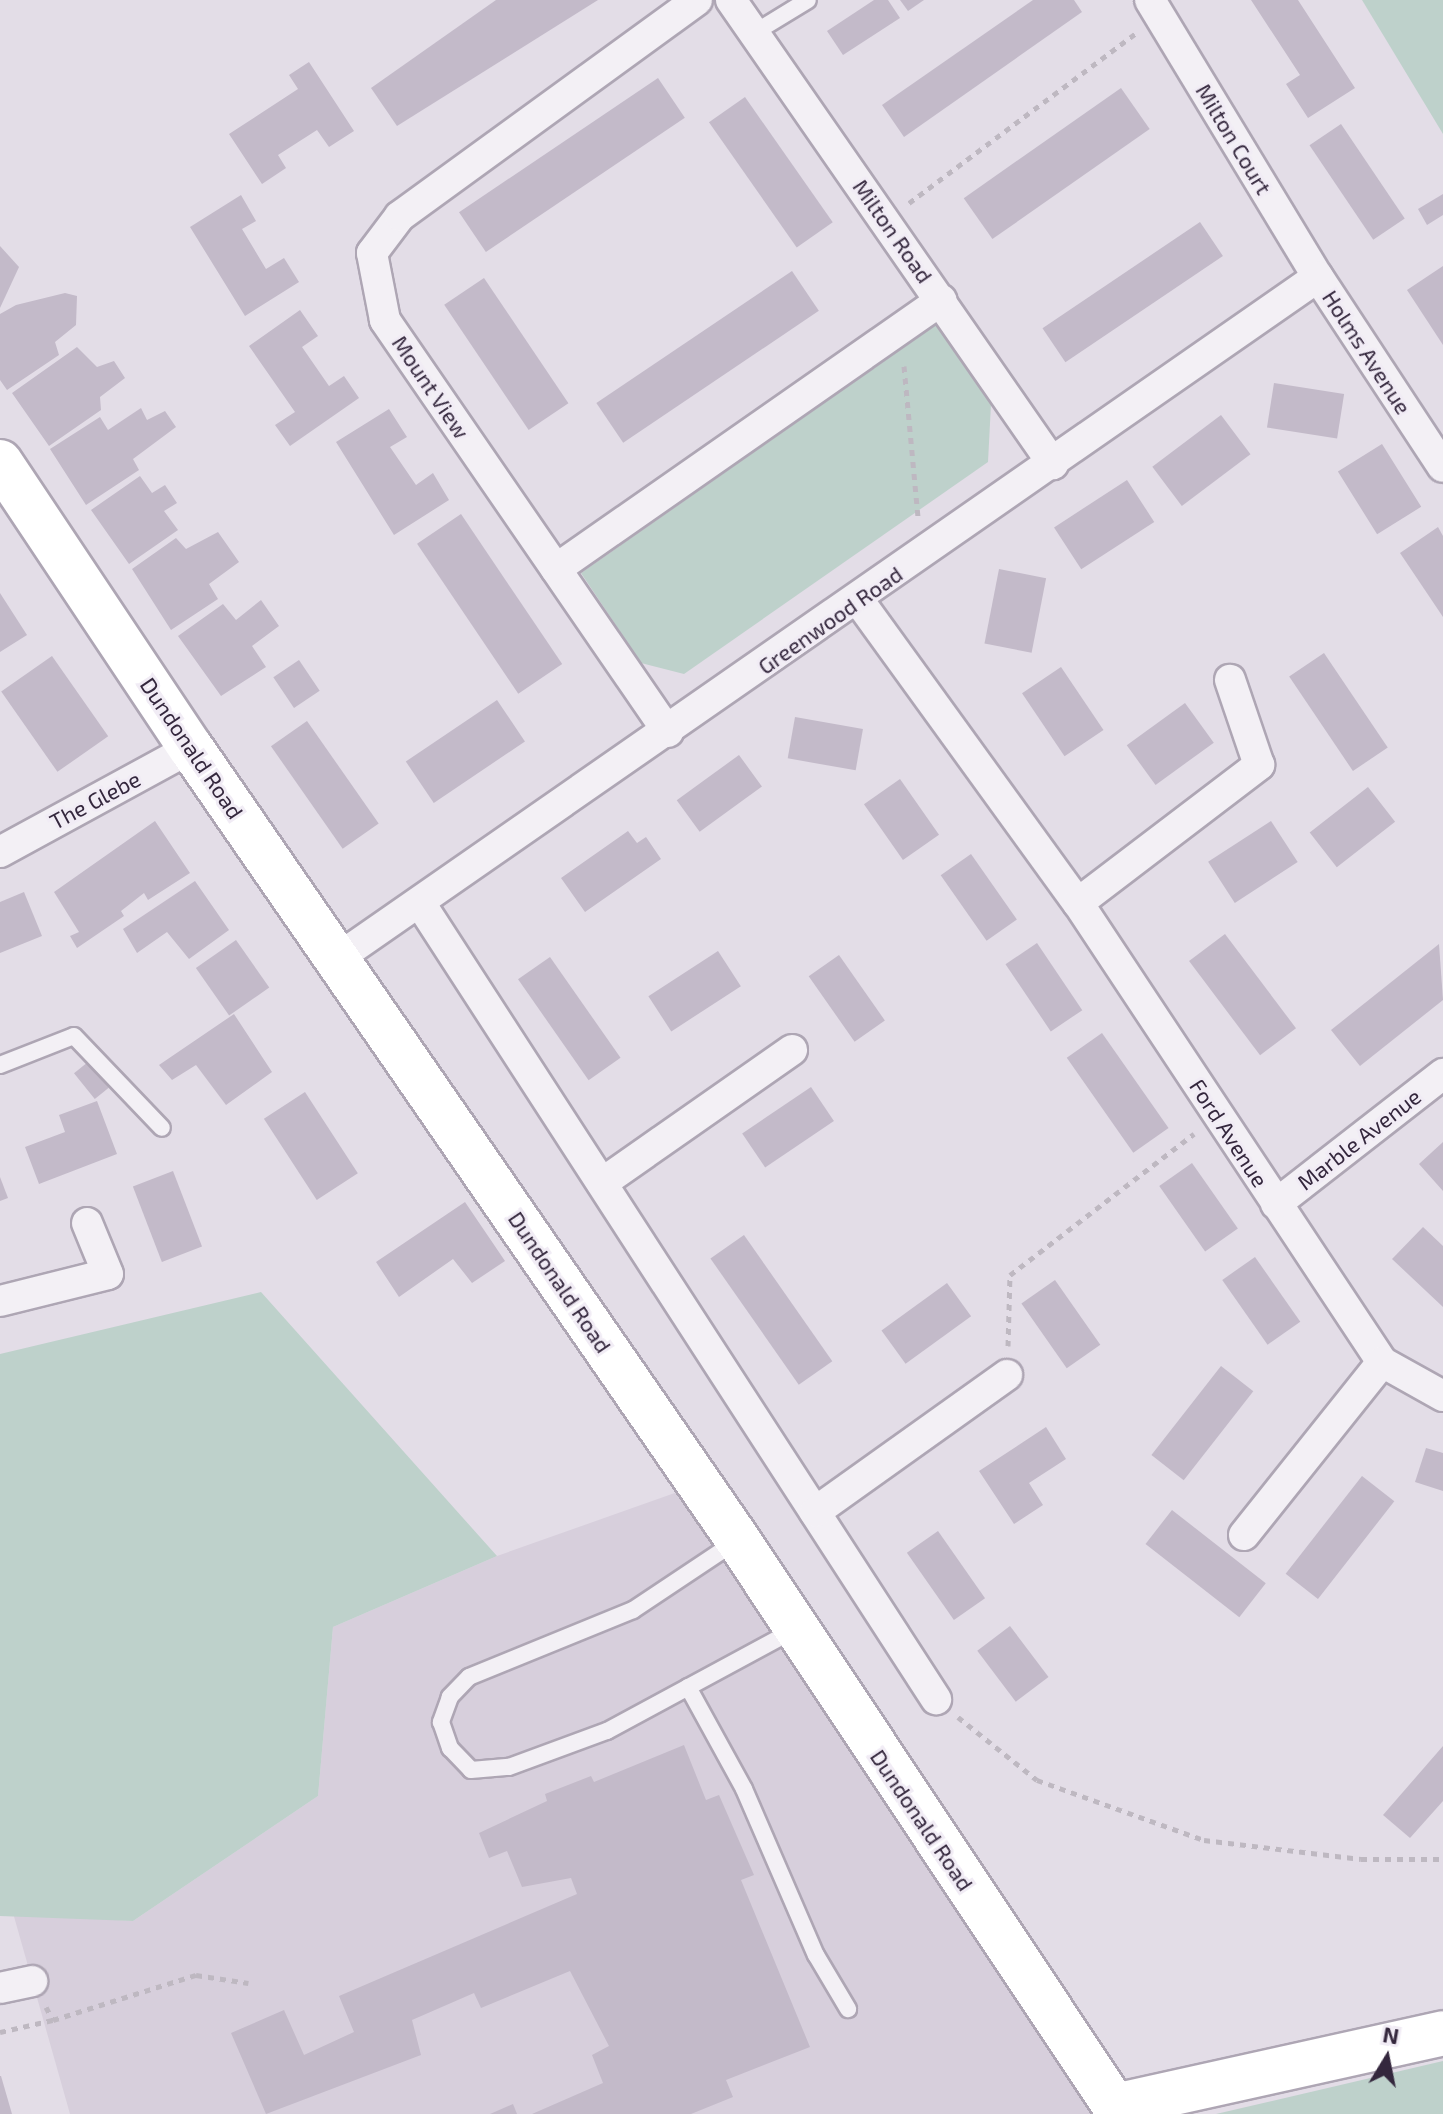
<!DOCTYPE html>
<style>
body{margin:0}
#map{position:relative;width:1443px;height:2114px;overflow:hidden;background:#e3dde7;font-family:"Exo 2",sans-serif}
div>[style]{position:absolute}
.built>*{inset:0;background:#d7cfdc}
.green>*{inset:0;background:#bed1cb}
.building>*{inset:0;background:#c3bac9;transform-origin:0 0}
.path>*{height:5px;margin-top:-2.5px;transform-origin:0;background:repeating-linear-gradient(90deg,#beb8c1 0 6px,transparent 0 12px)}
.roads{filter:drop-shadow(2px 0 #aea6b4) drop-shadow(-2px 0 #aea6b4) drop-shadow(0 2px #aea6b4) drop-shadow(0 -2px #aea6b4)}
.lane>*{height:16px;margin:-8px;padding:0 8px;transform-origin:8px;border-radius:8px;background:#f3f0f5}
.street>*{height:30px;margin:-15px;padding:0 15px;transform-origin:15px;border-radius:15px;background:#f3f0f5}
.secondary>*{height:44px;margin:-22px;padding:0 22px;transform-origin:22px;border-radius:22px;background:#fff}
span{translate:-50% -50%;white-space:nowrap;text-align:center;line-height:1.15;-webkit-text-stroke:6px #f1ecf5;paint-order:stroke}
.street-label{font-size:22px;color:#34273d}
.north{position:absolute;left:1347px;top:2018px;width:80px;height:80px;-webkit-text-stroke:6px #f1ecf5;paint-order:stroke;rotate:10deg;font-size:22px;font-weight:700;line-height:32px;text-align:center;color:#34273d}
.north::after{content:'';display:block;margin:auto;width:28px;height:36px;background:#34273d;clip-path:polygon(50% 0,100% 100%,50% 72%,0 100%)}
</style>
<div id="map">
<div class="built">
<div style="clip-path:polygon(686px 1489px,1094px 2114px,70px 2114px,13px 1913px,133px 1921px,318px 1796px,333px 1627px,497px 1556px)"></div>
</div>
<div class="green">
<div style="clip-path:polygon(1362px 0,1443px 0,1443px 134px)"></div>
<div style="clip-path:polygon(940px 322px,991px 404px,988px 462px,684px 674px,641px 663px,581px 573px)"></div>
<div style="clip-path:polygon(261px 1292px,497px 1556px,333px 1627px,318px 1796px,133px 1921px,0 1916px,0 1354px)"></div>
<div style="clip-path:polygon(1443px 2061px,1443px 2114px,1216px 2114px)"></div>
</div>
<div class="building">
<div style="clip-path:polygon(496px 0,598px 0,397px 126px,371px 88px)"></div>
<div style="clip-path:polygon(874px 0,888px 0,900px 18px,843px 55px,827px 31px)"></div>
<div style="clip-path:polygon(900px 0,924px 0,908px 11px)"></div>
<div style="clip-path:polygon(1033px 0,1074px 0,1082px 12px,904px 137px,882px 105px)"></div>
<div style="clip-path:polygon(1251px 0,1298px 0,1355px 88px,1308px 118px,1286px 84px,1300px 75px)"></div>
<div style="clip-path:polygon(309px 62px,354px 131px,329px 147px,317px 130px,278px 155px,286px 168px,262px 184px,229px 134px,298px 89px,289px 75px)"></div>
<div style="left:658px;top:78px;width:48px;height:240px;rotate:56deg"></div>
<div style="left:1121px;top:88px;width:50px;height:192px;rotate:55deg"></div>
<div style="left:745px;top:97px;width:153px;height:44px;rotate:55deg"></div>
<div style="left:1341px;top:124px;width:114px;height:38px;rotate:56deg"></div>
<div style="clip-path:polygon(1443px 194px,1443px 215px,1427px 225px,1418px 209px)"></div>
<div style="clip-path:polygon(241px 195px,256px 221px,242px 229px,266px 269px,284px 258px,299px 282px,245px 316px,190px 227px)"></div>
<div style="left:1200px;top:222px;width:41px;height:190px;rotate:56deg"></div>
<div style="clip-path:polygon(0 246px,19px 267px,0 308px)"></div>
<div style="clip-path:polygon(1443px 266px,1443px 345px,1407px 290px)"></div>
<div style="left:792px;top:271px;width:48px;height:236px;rotate:56deg"></div>
<div style="left:484px;top:278px;width:151px;height:48px;rotate:56deg"></div>
<div style="clip-path:polygon(65px 293px,77px 296px,76px 325px,55px 342px,59px 355px,7px 390px,0 380px,0 314px,16px 305px)"></div>
<div style="clip-path:polygon(300px 310px,318px 336px,302px 347px,329px 386px,344px 376px,359px 398px,290px 446px,275px 425px,295px 412px,249px 346px)"></div>
<div style="clip-path:polygon(77px 347px,97px 367px,114px 361px,125px 378px,100px 397px,101px 410px,49px 446px,12px 393px)"></div>
<div style="left:1274px;top:383px;width:71px;height:45px;rotate:9deg"></div>
<div style="clip-path:polygon(141px 408px,147px 420px,165px 411px,176px 427px,133px 459px,139px 470px,86px 505px,50px 449px,100px 417px,108px 430px)"></div>
<div style="clip-path:polygon(389px 409px,407px 437px,390px 447px,416px 485px,433px 473px,449px 500px,394px 535px,336px 442px)"></div>
<div style="left:1221px;top:415px;width:49px;height:86px;rotate:53deg"></div>
<div style="left:1382px;top:444px;width:74px;height:52px;rotate:58deg"></div>
<div style="clip-path:polygon(140px 476px,152px 493px,165px 485px,177px 503px,164px 511px,178px 530px,129px 564px,91px 510px)"></div>
<div style="left:1127px;top:480px;width:50px;height:87px;rotate:57deg"></div>
<div style="left:461px;top:514px;width:181px;height:53px;rotate:56deg"></div>
<div style="clip-path:polygon(1438px 527px,1443px 536px,1443px 617px,1400px 553px)"></div>
<div style="clip-path:polygon(218px 532px,239px 562px,209px 584px,218px 599px,171px 630px,132px 569px,176px 538px,186px 549px)"></div>
<div style="left:999px;top:569px;width:48px;height:76px;rotate:11deg"></div>
<div style="clip-path:polygon(0 593px,27px 635px,0 652px)"></div>
<div style="clip-path:polygon(261px 600px,279px 626px,252px 646px,266px 667px,221px 696px,178px 636px,223px 604px,236px 620px)"></div>
<div style="left:1324px;top:653px;width:114px;height:42px;rotate:56deg"></div>
<div style="left:52px;top:656px;width:98px;height:62px;rotate:55deg"></div>
<div style="left:299px;top:660px;width:37px;height:31px;rotate:56deg"></div>
<div style="left:1061px;top:667px;width:76px;height:47px;rotate:56deg"></div>
<div style="left:497px;top:700px;width:50px;height:110px;rotate:56deg"></div>
<div style="left:1185px;top:703px;width:49px;height:72px;rotate:54deg"></div>
<div style="left:795px;top:717px;width:69px;height:42px;rotate:10deg"></div>
<div style="left:307px;top:721px;width:125px;height:44px;rotate:55deg"></div>
<div style="left:739px;top:755px;width:39px;height:77px;rotate:54deg"></div>
<div style="left:900px;top:779px;width:68px;height:44px;rotate:55deg"></div>
<div style="left:1368px;top:787px;width:44px;height:74px;rotate:52deg"></div>
<div style="clip-path:polygon(155px 821px,190px 873px,148px 900px,144px 893px,121px 911px,124px 916px,77px 948px,70px 936px,79px 932px,54px 892px)"></div>
<div style="left:1271px;top:821px;width:49px;height:75px;rotate:57deg"></div>
<div style="clip-path:polygon(628px 831px,637px 843px,646px 837px,661px 859px,585px 912px,561px 878px)"></div>
<div style="left:971px;top:854px;width:80px;height:37px;rotate:55deg"></div>
<div style="clip-path:polygon(195px 881px,229px 930px,189px 959px,167px 932px,137px 953px,123px 929px)"></div>
<div style="clip-path:polygon(24px 892px,42px 936px,0 953px,0 902px)"></div>
<div style="left:1225px;top:934px;width:118px;height:45px;rotate:53deg"></div>
<div style="left:236px;top:940px;width:58px;height:49px;rotate:55deg"></div>
<div style="left:1037px;top:943px;width:81px;height:38px;rotate:56deg"></div>
<div style="clip-path:polygon(1439px 944px,1443px 1000px,1360px 1066px,1331px 1030px)"></div>
<div style="left:718px;top:951px;width:42px;height:83px;rotate:57deg"></div>
<div style="left:839px;top:955px;width:80px;height:37px;rotate:55deg"></div>
<div style="left:550px;top:957px;width:123px;height:39px;rotate:55deg"></div>
<div style="clip-path:polygon(234px 1014px,272px 1072px,226px 1105px,196px 1065px,172px 1080px,159px 1065px)"></div>
<div style="left:1102px;top:1033px;width:116px;height:43px;rotate:55deg"></div>
<div style="left:88px;top:1062px;width:33px;height:18px;rotate:51deg"></div>
<div style="left:811px;top:1087px;width:41px;height:83px;rotate:56deg"></div>
<div style="left:305px;top:1092px;width:97px;height:49px;rotate:57deg"></div>
<div style="clip-path:polygon(97px 1101px,117px 1154px,39px 1184px,25px 1147px,65px 1132px,59px 1115px)"></div>
<div style="clip-path:polygon(1443px 1142px,1443px 1191px,1419px 1164px)"></div>
<div style="left:1192px;top:1163px;width:80px;height:40px;rotate:55deg"></div>
<div style="left:173px;top:1171px;width:81px;height:43px;rotate:69deg"></div>
<div style="clip-path:polygon(0 1177px,8px 1198px,0 1201px)"></div>
<div style="clip-path:polygon(465px 1202px,505px 1261px,472px 1283px,453px 1259px,399px 1297px,376px 1262px)"></div>
<div style="clip-path:polygon(1423px 1227px,1443px 1246px,1443px 1307px,1392px 1259px)"></div>
<div style="left:744px;top:1235px;width:154px;height:41px;rotate:55deg"></div>
<div style="left:1255px;top:1257px;width:79px;height:40px;rotate:55deg"></div>
<div style="left:1055px;top:1280px;width:79px;height:41px;rotate:55deg"></div>
<div style="left:947px;top:1283px;width:41px;height:81px;rotate:54deg"></div>
<div style="left:1221px;top:1366px;width:41px;height:113px;rotate:38deg"></div>
<div style="clip-path:polygon(1046px 1427px,1066px 1459px,1029px 1483px,1043px 1505px,1014px 1524px,979px 1471px)"></div>
<div style="clip-path:polygon(1426px 1448px,1443px 1453px,1443px 1491px,1415px 1482px)"></div>
<div style="left:1362px;top:1476px;width:41px;height:124px;rotate:38deg"></div>
<div style="left:1172px;top:1510px;width:119px;height:43px;rotate:38deg"></div>
<div style="left:938px;top:1531px;width:82px;height:38px;rotate:55deg"></div>
<div style="left:1010px;top:1626px;width:64px;height:41px;rotate:53deg"></div>
<div style="clip-path:polygon(684px 1745px,706px 1800px,719px 1795px,754px 1875px,741px 1880px,810px 2047px,726px 2080px,733px 2097px,691px 2114px,532px 2114px,603px 2083px,592px 2055px,609px 2046px,570px 1971px,481px 2008px,474px 1993px,412px 2020px,421px 2055px,266px 2114px,231px 2033px,284px 2010px,304px 2055px,354px 2032px,339px 1996px,577px 1894px,571px 1878px,522px 1887px,507px 1851px,489px 1858px,479px 1833px,547px 1801px,545px 1794px,591px 1776px,594px 1782px)"></div>
<div style="clip-path:polygon(1443px 1746px,1443px 1801px,1410px 1838px,1383px 1815px)"></div>
<div style="clip-path:polygon(0 2076px,1px 2076px,12px 2114px,0 2114px)"></div>
<div style="clip-path:polygon(513px 2104px,517px 2114px,490px 2114px)"></div>
</div>
<div class="path">
<div style="left:909px;top:203px;width:282px;rotate:-36.8deg"></div>
<div style="left:904px;top:366px;width:151px;rotate:84.7deg"></div>
<div style="left:1008px;top:1346px;width:71px;rotate:-88.4deg"></div>
<div style="left:1010px;top:1275px;width:232px;rotate:-37.5deg"></div>
<div style="left:958px;top:1717px;width:101px;rotate:38.6deg"></div>
<div style="left:1037px;top:1780px;width:177px;rotate:19.8deg"></div>
<div style="left:1204px;top:1840px;width:158px;rotate:6.9deg"></div>
<div style="left:1361px;top:1859px;width:82px"></div>
<div style="left:46px;top:2007px;width:15px;rotate:62deg"></div>
<div style="left:53px;top:2020px;width:150px;rotate:-17.5deg"></div>
<div style="left:196px;top:1975px;width:53px;rotate:8.7deg"></div>
<div style="left:0;top:2032px;width:54px;rotate:-12.8deg"></div>
</div>
<div class="roads">
<div class="lane">
<div style="left:754px;top:33px;width:63px;rotate:-31.4deg"></div>
<div style="left:0;top:1065px;width:79px;rotate:-21.4deg"></div>
<div style="left:74px;top:1036px;width:127px;rotate:46.3deg"></div>
<div style="left:738px;top:1540px;width:126px;rotate:146.3deg"></div>
<div style="left:633px;top:1610px;width:177px;rotate:157.8deg"></div>
<div style="left:469px;top:1677px;width:28px;rotate:134deg"></div>
<div style="left:450px;top:1697px;width:27px;rotate:110deg"></div>
<div style="left:441px;top:1722px;width:28px;rotate:71deg"></div>
<div style="left:450px;top:1748px;width:30px;rotate:46deg"></div>
<div style="left:471px;top:1770px;width:38px;rotate:-5deg"></div>
<div style="left:509px;top:1767px;width:104px;rotate:-20.2deg"></div>
<div style="left:607px;top:1731px;width:213px;rotate:-28.4deg"></div>
<div style="left:688px;top:1687px;width:116px;rotate:61.2deg"></div>
<div style="left:744px;top:1789px;width:181px;rotate:66.6deg"></div>
<div style="left:816px;top:1955px;width:63px;rotate:59.3deg"></div>
</div>
<div class="street">
<div style="left:731px;top:0;width:565px;rotate:55.24deg"></div>
<div style="left:1150px;top:0;width:324px;rotate:58.8deg"></div>
<div style="left:1318px;top:277px;width:227px;rotate:56.7deg"></div>
<div style="left:556px;top:569px;width:470px;rotate:-34.9deg"></div>
<div style="left:859px;top:601px;width:373px;rotate:54.1deg"></div>
<div style="left:1078px;top:903px;width:551px;rotate:56.48deg"></div>
<div style="left:1382px;top:1362px;width:70px;rotate:29.1deg"></div>
<div style="left:668px;top:732px;width:500px;rotate:-124.5deg"></div>
<div style="left:385px;top:320px;width:68px;rotate:-101deg"></div>
<div style="left:372px;top:253px;width:46px;rotate:-52.9deg"></div>
<div style="left:400px;top:216px;width:367px;rotate:-36deg"></div>
<div style="left:0;top:852px;width:217px;rotate:-28.6deg"></div>
<div style="left:420px;top:903px;width:949px;rotate:57.05deg"></div>
<div style="left:1078px;top:903px;width:228px;rotate:-37.3deg"></div>
<div style="left:1259px;top:765px;width:90px;rotate:-108.8deg"></div>
<div style="left:338px;top:958px;width:1193px;rotate:-34.8deg"></div>
<div style="left:602px;top:1183px;width:232px;rotate:-35deg"></div>
<div style="left:1276px;top:1204px;width:212px;rotate:-37.9deg"></div>
<div style="left:0;top:1301px;width:111px;rotate:-14deg"></div>
<div style="left:108px;top:1274px;width:55px;rotate:-112.4deg"></div>
<div style="left:815px;top:1512px;width:236px;rotate:-35.5deg"></div>
<div style="left:1244px;top:1535px;width:221px;rotate:-51.4deg"></div>
<div style="left:0;top:1988px;width:33px;rotate:-12deg"></div>
</div>
<div class="secondary">
<div style="left:0;top:462px;width:344px;rotate:56.3deg"></div>
<div style="left:191px;top:748px;width:963px;rotate:55.37deg"></div>
<div style="left:738px;top:1540px;width:689px;rotate:56.36deg"></div>
<div style="left:1115px;top:2106px;width:336px;rotate:-12.5deg"></div>
</div>
</div>
<div class="street-label">
<span style="left:1234px;top:139px;rotate:59deg">Milton Court</span>
<span style="left:893px;top:231px;rotate:55deg">Milton Road</span>
<span style="left:1367px;top:352px;rotate:57deg">Holms Avenue</span>
<span style="left:431px;top:387px;rotate:56deg">Mount View</span>
<span style="left:830px;top:620px;rotate:-35deg">Greenwood Road</span>
<span style="left:192px;top:748px;rotate:56deg">Dundonald Road</span>
<span style="left:95px;top:800px;rotate:-28deg">The Glebe</span>
<span style="left:1229px;top:1133px;rotate:57deg">Ford Avenue</span>
<span style="left:1359px;top:1139px;rotate:-38deg">Marble Avenue</span>
<span style="left:560px;top:1282px;rotate:56deg">Dundonald Road</span>
<span style="left:922px;top:1820px;rotate:56deg">Dundonald Road</span>
</div>
<div class="north">N</div>
</div>
